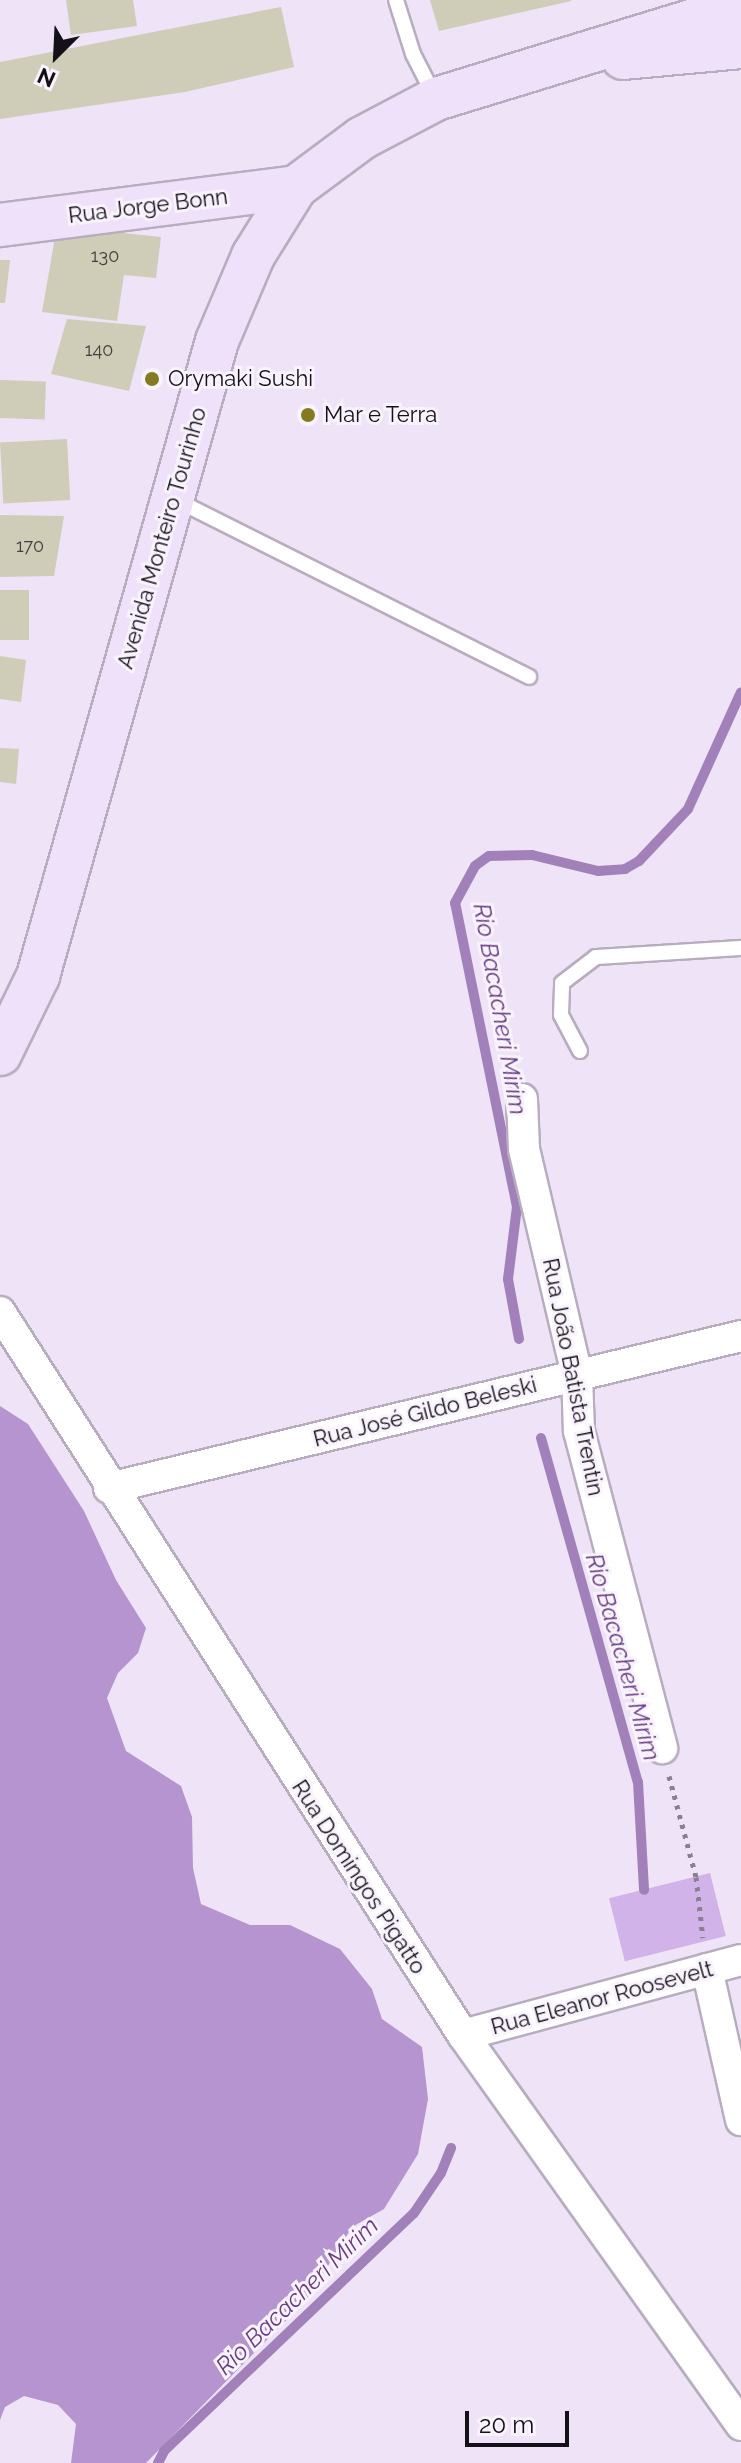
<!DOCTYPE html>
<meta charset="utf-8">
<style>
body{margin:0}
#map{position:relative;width:741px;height:2463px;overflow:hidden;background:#eee3f7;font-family:Raleway,sans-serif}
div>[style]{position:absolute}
.green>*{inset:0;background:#d1b2e9;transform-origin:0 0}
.forest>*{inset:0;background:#b694d0}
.stream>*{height:10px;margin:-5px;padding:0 5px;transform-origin:5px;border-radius:5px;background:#a281bb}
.building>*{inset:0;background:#cfccb8;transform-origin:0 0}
.path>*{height:5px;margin-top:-2.5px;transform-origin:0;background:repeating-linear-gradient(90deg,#89818f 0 4px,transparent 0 10px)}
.roads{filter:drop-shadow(2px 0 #b7adbf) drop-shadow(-2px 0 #b7adbf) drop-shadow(0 2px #b7adbf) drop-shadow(0 -2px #b7adbf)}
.lane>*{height:14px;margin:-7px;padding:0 7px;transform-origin:7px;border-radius:7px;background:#fff}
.street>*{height:30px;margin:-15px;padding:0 15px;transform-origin:15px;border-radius:15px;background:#fff}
.secondary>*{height:42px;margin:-21px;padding:0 21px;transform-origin:21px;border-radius:21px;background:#efe1f9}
.dots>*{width:22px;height:22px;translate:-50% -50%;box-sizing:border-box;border:4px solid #f9f3fe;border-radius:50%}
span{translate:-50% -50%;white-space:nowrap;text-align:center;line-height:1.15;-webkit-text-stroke:6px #f9f3fe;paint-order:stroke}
.number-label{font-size:18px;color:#433f3f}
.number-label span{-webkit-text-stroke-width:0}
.street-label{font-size:22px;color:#141017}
.poi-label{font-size:22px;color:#141017}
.left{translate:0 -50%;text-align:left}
.water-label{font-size:24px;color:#673b84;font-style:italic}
.north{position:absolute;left:16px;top:16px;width:80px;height:80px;-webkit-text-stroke:6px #f9f3fe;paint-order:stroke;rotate:204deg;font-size:22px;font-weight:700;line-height:32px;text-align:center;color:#141017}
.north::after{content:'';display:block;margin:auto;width:28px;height:36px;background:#141017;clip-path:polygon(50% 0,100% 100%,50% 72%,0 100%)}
.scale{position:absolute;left:465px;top:2411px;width:104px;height:36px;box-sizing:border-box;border:4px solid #141017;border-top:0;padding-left:10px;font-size:24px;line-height:28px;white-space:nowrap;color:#141017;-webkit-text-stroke:6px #f9f3fe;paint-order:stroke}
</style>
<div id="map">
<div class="green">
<div style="left:710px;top:1873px;width:65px;height:104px;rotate:76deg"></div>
</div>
<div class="forest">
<div style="clip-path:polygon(0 1406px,28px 1424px,84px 1511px,116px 1580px,146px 1628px,138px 1653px,118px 1673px,107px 1698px,126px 1751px,181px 1786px,192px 1817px,193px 1868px,201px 1904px,250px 1925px,290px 1925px,340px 1949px,372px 1989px,382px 2019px,422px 2047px,428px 2099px,418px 2154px,384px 2209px,352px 2227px,308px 2298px,146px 2463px,71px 2463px,76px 2424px,58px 2405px,24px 2396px,5px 2407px,0 2420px)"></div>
</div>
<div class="stream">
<div style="left:519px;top:1339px;width:61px;rotate:-100.4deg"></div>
<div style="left:508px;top:1279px;width:73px;rotate:-82.9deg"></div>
<div style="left:517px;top:1207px;width:310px;rotate:-101.5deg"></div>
<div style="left:455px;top:903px;width:42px;rotate:-61.6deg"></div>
<div style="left:475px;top:866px;width:17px;rotate:-36deg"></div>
<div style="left:489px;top:856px;width:43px;rotate:-1.3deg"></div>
<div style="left:532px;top:855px;width:68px;rotate:13.6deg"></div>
<div style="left:598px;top:871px;width:27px;rotate:-4deg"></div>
<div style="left:625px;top:869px;width:16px;rotate:-30deg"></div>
<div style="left:639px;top:861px;width:71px;rotate:-46.7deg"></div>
<div style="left:688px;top:809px;width:128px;rotate:-65.6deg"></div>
<div style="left:541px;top:1438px;width:357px;rotate:74.3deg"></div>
<div style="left:638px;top:1782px;width:108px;rotate:86.8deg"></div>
<div style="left:158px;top:2463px;width:13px;rotate:-63deg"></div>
<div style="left:164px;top:2451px;width:345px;rotate:-43.6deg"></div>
<div style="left:414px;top:2213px;width:48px;rotate:-56deg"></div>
<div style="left:441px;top:2173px;width:27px;rotate:-68deg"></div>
</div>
<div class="building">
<div style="clip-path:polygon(66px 0,133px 0,137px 26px,71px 35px)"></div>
<div style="clip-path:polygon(430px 0,571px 0,571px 1px,439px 31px)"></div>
<div style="clip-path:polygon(281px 7px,294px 67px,185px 92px,0 119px,0 62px)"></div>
<div style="clip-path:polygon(57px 226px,161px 237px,156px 278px,124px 275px,117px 321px,42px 312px)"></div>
<div style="clip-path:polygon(0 260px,10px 260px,5px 303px,0 303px)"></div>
<div style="clip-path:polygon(67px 319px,146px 326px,129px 391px,51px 374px)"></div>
<div style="left:0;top:380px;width:46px;height:38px;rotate:2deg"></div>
<div style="left:67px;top:439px;width:61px;height:67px;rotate:87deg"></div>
<div style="clip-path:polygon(0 515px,64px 516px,54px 576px,0 577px)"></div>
<div style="left:0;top:590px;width:29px;height:50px"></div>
<div style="clip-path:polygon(0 656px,26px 660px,21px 702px,0 699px)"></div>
<div style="clip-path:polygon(0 748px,19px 749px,16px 784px,0 782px)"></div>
</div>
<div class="path">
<div style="left:669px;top:1776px;width:105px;rotate:75deg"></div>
<div style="left:696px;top:1877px;width:61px;rotate:83.5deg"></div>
</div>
<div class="roads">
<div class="lane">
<div style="left:396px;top:0;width:57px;rotate:72.5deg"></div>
<div style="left:413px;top:54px;width:46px;rotate:62.9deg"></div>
<div style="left:176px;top:500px;width:395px;rotate:26.6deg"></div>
<div style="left:580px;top:1051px;width:41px;rotate:-117.8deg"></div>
<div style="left:561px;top:1015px;width:32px;rotate:-88deg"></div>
<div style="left:562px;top:983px;width:43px;rotate:-37.4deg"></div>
<div style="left:596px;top:957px;width:145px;rotate:-3.6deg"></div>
</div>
<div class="street">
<div style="left:522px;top:1099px;width:50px;rotate:87.7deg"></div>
<div style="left:524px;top:1149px;width:232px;rotate:76.8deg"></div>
<div style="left:577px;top:1375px;width:56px;rotate:88deg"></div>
<div style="left:579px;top:1431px;width:328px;rotate:75.3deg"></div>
<div style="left:0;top:1312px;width:859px;rotate:57.37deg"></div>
<div style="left:463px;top:2035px;width:479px;rotate:54.5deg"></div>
<div style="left:109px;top:1488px;width:650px;rotate:-13.52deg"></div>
<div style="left:707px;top:1969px;width:155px;rotate:77.3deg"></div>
<div style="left:463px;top:2035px;width:288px;rotate:-15.1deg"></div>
</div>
<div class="secondary">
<div style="left:623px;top:58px;width:119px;rotate:-5.3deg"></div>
<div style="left:0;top:225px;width:298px;rotate:-7.3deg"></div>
<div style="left:0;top:1054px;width:87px;rotate:-64deg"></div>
<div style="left:38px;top:976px;width:660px;rotate:-74.26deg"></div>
<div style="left:217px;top:341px;width:92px;rotate:-67deg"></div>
<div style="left:253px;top:256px;width:81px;rotate:-58.1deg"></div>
<div style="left:296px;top:187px;width:82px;rotate:-36.6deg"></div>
<div style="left:362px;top:138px;width:84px;rotate:-27.8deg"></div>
<div style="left:436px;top:99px;width:319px;rotate:-17deg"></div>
</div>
</div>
<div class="dots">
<div style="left:152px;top:379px;background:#857a1f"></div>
<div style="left:308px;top:415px;background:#857a1f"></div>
</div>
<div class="number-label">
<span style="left:105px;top:256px">130</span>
<span style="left:99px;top:350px">140</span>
<span style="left:30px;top:546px">170</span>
</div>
<div class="street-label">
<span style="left:148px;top:206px;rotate:-7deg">Rua Jorge Bonn</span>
<span style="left:162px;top:538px;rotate:-74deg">Avenida Monteiro Tourinho</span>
<span style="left:573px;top:1377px;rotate:79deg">Rua João Batista Trentin</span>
<span style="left:425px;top:1412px;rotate:-14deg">Rua José Gildo Beleski</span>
<span style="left:359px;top:1877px;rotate:57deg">Rua Domingos Pigatto</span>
<span style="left:602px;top:1998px;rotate:-15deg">Rua Eleanor Roosevelt</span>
</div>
<div class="poi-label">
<span class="left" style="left:168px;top:379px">Orymaki Sushi</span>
<span class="left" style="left:324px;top:415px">Mar e Terra</span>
</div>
<div class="water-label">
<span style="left:500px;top:1009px;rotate:80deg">Rio Bacacheri Mirim</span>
<span style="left:623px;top:1657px;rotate:74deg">Rio Bacacheri Mirim</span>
<span style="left:297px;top:2296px;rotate:-44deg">Rio Bacacheri Mirim</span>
</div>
<div class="north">N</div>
<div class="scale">20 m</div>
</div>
